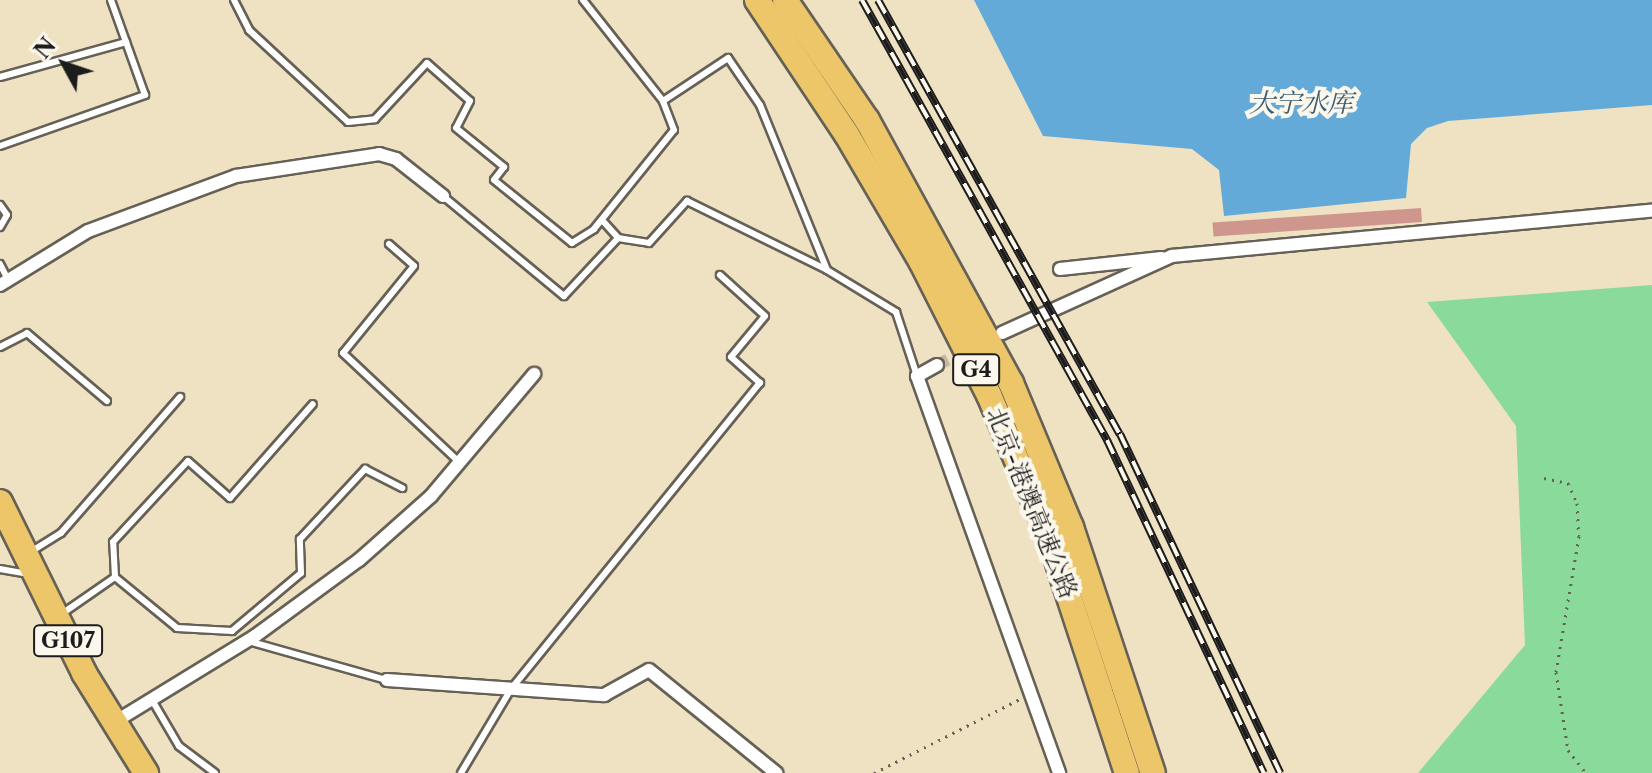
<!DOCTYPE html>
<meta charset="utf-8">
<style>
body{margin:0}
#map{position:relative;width:1652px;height:773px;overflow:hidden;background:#eee2c3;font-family:"Libre Caslon Text","Noto Serif SC",serif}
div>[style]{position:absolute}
.green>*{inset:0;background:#8adb9b}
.water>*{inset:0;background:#63aad9}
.building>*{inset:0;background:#cf968e;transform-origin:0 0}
.street-tunnel>*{height:12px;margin-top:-6px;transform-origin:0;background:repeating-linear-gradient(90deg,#c4baa2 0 12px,transparent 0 18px)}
.path>*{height:3px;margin-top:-1.5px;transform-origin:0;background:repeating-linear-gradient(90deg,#666156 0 2px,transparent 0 8px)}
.roads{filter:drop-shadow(2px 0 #666156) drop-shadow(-2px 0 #666156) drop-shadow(0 2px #666156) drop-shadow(0 -2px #666156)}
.lane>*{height:6px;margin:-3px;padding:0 3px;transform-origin:3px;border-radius:3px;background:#fff}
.street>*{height:12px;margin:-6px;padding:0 6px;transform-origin:6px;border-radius:6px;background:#fff}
.highway>*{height:24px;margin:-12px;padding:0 12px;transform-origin:12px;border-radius:12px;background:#ecc669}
.rail>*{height:8px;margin-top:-4px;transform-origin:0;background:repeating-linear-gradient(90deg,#fbf7ec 0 15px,#1c1c1c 0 30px);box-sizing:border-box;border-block:2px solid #1c1c1c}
span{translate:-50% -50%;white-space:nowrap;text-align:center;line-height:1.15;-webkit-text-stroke:8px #fbf7ec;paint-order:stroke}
.shield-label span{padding:2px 6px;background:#fbf7ec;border:2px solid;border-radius:6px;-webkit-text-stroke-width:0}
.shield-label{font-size:22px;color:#1c1c1c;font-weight:700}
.street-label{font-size:24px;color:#1c1c1c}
.water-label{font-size:26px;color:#3c5c71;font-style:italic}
.north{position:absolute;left:24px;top:24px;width:80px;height:80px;-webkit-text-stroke:6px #fbf7ec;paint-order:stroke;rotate:310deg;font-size:22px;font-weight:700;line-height:32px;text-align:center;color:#1c1c1c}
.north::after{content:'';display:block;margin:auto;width:28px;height:36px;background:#1c1c1c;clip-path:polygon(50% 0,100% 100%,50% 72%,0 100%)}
</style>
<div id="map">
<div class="green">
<div style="clip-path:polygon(1652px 285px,1652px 773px,1418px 773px,1525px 645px,1516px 426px,1427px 302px)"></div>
</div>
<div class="water">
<div style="clip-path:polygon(974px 0,1652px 0,1652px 105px,1448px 121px,1427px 128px,1411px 144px,1406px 198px,1224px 216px,1219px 170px,1192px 149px,1043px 136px)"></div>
</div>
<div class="building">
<div style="left:1421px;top:208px;width:14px;height:209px;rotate:86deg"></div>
</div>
<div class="street-tunnel">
<div style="left:937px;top:365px;width:37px;rotate:-26deg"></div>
</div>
<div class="path">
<div style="left:1544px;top:478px;width:25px;rotate:12deg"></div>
<div style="left:1568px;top:483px;width:22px;rotate:66deg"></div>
<div style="left:1577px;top:503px;width:33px;rotate:87deg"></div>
<div style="left:1579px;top:536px;width:138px;rotate:99.6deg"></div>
<div style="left:1556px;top:672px;width:79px;rotate:81.3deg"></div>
<div style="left:1568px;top:750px;width:29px;rotate:52deg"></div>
<div style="left:874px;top:773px;width:164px;rotate:-26.9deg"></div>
</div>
<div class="roads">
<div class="lane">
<div style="left:234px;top:0;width:34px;rotate:63deg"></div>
<div style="left:249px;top:30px;width:135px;rotate:42.9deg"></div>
<div style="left:348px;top:122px;width:27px;rotate:-6deg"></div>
<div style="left:375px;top:119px;width:76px;rotate:-47.1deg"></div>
<div style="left:427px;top:63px;width:57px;rotate:41.5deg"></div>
<div style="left:470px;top:101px;width:30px;rotate:117deg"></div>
<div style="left:456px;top:128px;width:62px;rotate:39.1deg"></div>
<div style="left:504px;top:167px;width:16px;rotate:128deg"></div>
<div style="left:494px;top:180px;width:100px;rotate:38.9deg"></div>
<div style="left:572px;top:243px;width:26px;rotate:-32deg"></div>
<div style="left:594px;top:229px;width:127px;rotate:-51.1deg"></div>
<div style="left:674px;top:130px;width:31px;rotate:-111deg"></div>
<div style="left:663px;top:101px;width:129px;rotate:-128.4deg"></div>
<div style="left:0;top:77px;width:131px;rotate:-15.5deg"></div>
<div style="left:663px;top:101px;width:78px;rotate:-33.5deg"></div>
<div style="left:728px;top:58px;width:57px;rotate:55.8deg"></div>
<div style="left:760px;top:105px;width:178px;rotate:67.9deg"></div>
<div style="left:0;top:146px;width:154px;rotate:-19.4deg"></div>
<div style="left:145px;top:95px;width:101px;rotate:-109.7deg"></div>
<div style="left:443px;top:196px;width:157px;rotate:39.6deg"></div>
<div style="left:564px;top:296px;width:79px;rotate:-47deg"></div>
<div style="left:0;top:205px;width:12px;rotate:55deg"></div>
<div style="left:7px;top:215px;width:14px;rotate:120deg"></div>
<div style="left:602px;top:220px;width:24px;rotate:48deg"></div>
<div style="left:618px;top:238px;width:31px;rotate:9deg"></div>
<div style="left:649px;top:243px;width:57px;rotate:-47.9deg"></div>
<div style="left:687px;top:201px;width:156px;rotate:26.2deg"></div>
<div style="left:827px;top:270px;width:81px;rotate:31.3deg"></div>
<div style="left:896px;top:312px;width:67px;rotate:71.8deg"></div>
<div style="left:389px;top:244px;width:33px;rotate:41deg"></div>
<div style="left:414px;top:266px;width:112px;rotate:129.2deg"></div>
<div style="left:343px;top:353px;width:159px;rotate:43.2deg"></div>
<div style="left:0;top:264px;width:18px;rotate:63deg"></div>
<div style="left:0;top:347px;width:30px;rotate:-27deg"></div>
<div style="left:27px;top:333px;width:105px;rotate:40.4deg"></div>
<div style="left:32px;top:551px;width:34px;rotate:-32deg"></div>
<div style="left:61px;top:533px;width:181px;rotate:-48.8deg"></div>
<div style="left:0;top:569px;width:28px;rotate:10deg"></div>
<div style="left:115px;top:577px;width:35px;rotate:-93deg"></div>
<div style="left:113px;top:542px;width:110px;rotate:-47.2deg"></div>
<div style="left:188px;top:461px;width:56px;rotate:41.4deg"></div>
<div style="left:230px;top:498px;width:125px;rotate:-48.6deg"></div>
<div style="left:63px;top:613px;width:63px;rotate:-34.7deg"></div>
<div style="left:115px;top:577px;width:80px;rotate:39.4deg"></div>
<div style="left:177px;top:628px;width:55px;rotate:3.1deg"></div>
<div style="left:232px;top:631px;width:90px;rotate:-40deg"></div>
<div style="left:301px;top:573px;width:34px;rotate:-92deg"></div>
<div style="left:300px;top:539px;width:96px;rotate:-47.1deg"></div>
<div style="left:365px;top:469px;width:42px;rotate:27.2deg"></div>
<div style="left:248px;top:641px;width:144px;rotate:15.7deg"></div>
<div style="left:152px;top:700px;width:53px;rotate:59.6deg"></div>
<div style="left:179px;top:746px;width:45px;rotate:36.9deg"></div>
<div style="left:461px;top:773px;width:98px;rotate:-59.2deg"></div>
<div style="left:511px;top:689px;width:395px;rotate:-50.9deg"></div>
<div style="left:760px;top:383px;width:39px;rotate:-138deg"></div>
<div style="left:731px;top:357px;width:53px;rotate:-50.3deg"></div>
<div style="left:765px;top:316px;width:61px;rotate:-137.7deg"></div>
</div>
<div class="street">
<div style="left:1060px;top:269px;width:102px;rotate:-6.2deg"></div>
<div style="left:0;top:285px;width:103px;rotate:-31.5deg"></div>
<div style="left:88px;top:231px;width:158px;rotate:-20.4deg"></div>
<div style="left:236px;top:176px;width:145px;rotate:-8.7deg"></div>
<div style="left:379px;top:154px;width:18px;rotate:16deg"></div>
<div style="left:396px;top:159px;width:60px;rotate:38.2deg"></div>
<div style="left:1002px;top:333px;width:187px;rotate:-24.4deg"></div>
<div style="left:1172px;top:256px;width:482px;rotate:-5.4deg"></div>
<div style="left:937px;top:365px;width:23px;rotate:151deg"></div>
<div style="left:917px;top:376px;width:422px;rotate:70.3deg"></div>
<div style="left:387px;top:680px;width:218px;rotate:4deg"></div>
<div style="left:604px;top:695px;width:51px;rotate:-29.1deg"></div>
<div style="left:649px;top:670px;width:164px;rotate:39deg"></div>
<div style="left:113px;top:723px;width:167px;rotate:-31.5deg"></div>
<div style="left:255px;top:636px;width:129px;rotate:-36.2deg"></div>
<div style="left:359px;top:560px;width:96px;rotate:-41.6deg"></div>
<div style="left:431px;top:496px;width:160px;rotate:-49.8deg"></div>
</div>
<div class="highway">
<div style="left:757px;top:0;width:162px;rotate:56.3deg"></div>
<div style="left:847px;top:135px;width:146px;rotate:59.6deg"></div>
<div style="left:921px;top:261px;width:150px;rotate:63.1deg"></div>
<div style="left:989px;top:395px;width:150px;rotate:66.9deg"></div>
<div style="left:1048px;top:533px;width:253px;rotate:71.8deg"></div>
<div style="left:785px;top:0;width:145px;rotate:55.7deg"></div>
<div style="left:867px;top:120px;width:300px;rotate:61.3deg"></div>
<div style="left:1011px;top:383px;width:156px;rotate:67.4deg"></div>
<div style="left:1071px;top:527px;width:259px;rotate:71.6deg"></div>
<div style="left:0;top:502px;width:191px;rotate:63.8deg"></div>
<div style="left:84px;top:673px;width:118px;rotate:58.2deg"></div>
</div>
</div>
<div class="rail">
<div style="left:862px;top:0;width:504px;rotate:60.89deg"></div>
<div style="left:1107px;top:440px;width:368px;rotate:64.8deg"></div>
<div style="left:878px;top:0;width:497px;rotate:60.9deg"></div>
<div style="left:1120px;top:434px;width:375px;rotate:64.7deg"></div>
</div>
<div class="shield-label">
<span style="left:976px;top:370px">G4</span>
<span style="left:68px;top:641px">G107</span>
</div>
<div class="street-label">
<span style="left:1032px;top:503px;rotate:68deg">北京-港澳高速公路</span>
</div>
<div class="water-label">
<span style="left:1301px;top:104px">大宁水库</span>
</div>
<div class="north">N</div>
</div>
